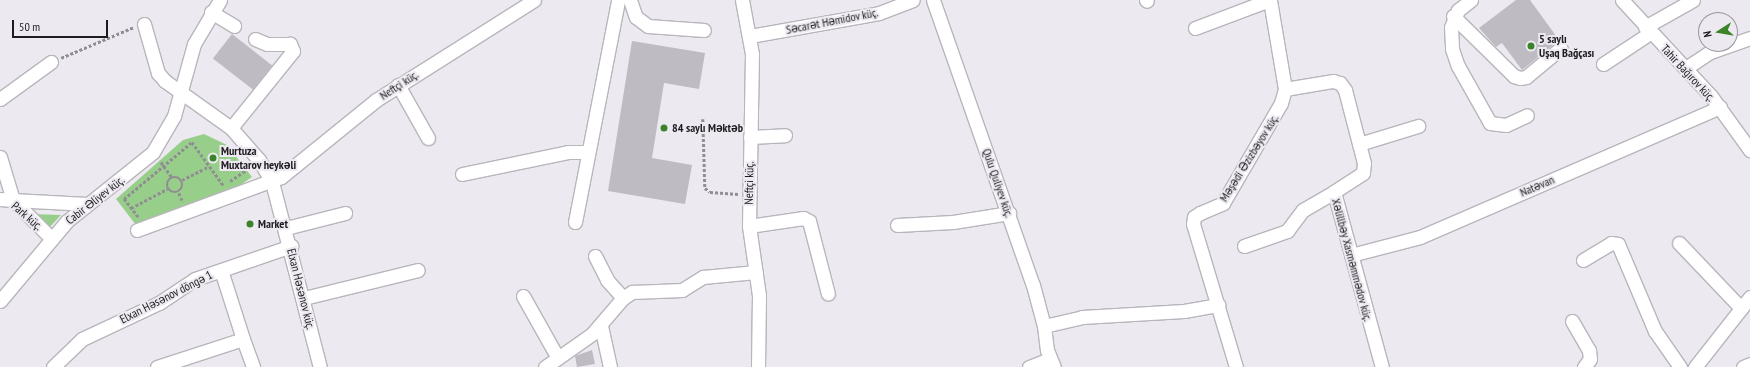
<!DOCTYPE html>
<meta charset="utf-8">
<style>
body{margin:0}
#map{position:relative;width:1750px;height:367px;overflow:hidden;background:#ede9f0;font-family:"PT Sans Narrow",sans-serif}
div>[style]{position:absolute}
.green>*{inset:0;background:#97cf8a}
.building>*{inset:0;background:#bfbbc2;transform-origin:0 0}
.path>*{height:2.5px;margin-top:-1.25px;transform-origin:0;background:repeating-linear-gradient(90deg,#908d93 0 3px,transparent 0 5px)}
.path>.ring{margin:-1.25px;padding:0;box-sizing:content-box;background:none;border:2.5px solid #908d93;border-radius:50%}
.roads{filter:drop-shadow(1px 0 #b9b5bc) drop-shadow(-1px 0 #b9b5bc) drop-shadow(0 1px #b9b5bc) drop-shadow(0 -1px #b9b5bc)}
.minor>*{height:13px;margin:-6.5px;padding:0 6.5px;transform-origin:6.5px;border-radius:6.5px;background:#fff}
.dots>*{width:11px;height:11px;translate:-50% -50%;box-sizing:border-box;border:2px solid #ede9f0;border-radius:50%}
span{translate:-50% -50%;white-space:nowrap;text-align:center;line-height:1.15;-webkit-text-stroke:4px #ede9f0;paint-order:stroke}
.street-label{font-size:12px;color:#1e1c1f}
.poi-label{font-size:12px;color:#1e1c1f;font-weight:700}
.left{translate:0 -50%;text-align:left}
.north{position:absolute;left:1698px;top:12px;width:40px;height:40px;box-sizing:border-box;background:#ede9f0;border:1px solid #9a979c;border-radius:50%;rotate:258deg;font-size:11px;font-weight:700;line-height:16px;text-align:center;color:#1e1c1f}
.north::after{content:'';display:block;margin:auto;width:14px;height:18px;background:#3b8328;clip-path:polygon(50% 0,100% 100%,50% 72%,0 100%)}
.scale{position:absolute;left:12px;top:20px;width:96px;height:18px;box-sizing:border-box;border:2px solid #1e1c1f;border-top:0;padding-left:5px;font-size:12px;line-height:14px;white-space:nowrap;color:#1e1c1f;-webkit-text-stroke:3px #ede9f0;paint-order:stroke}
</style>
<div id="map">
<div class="green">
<div style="clip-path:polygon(204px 134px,227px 145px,252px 177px,227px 194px,136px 225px,116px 199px,183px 140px)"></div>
<div style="clip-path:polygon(31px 214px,61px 215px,48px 229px)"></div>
</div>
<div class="building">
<div style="clip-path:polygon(1516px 0,1530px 0,1559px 40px,1522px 70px,1502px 43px,1496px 47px,1479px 28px)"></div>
<div style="left:232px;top:34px;width:51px;height:31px;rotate:38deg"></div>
<div style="clip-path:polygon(632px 41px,705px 53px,699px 89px,664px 83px,652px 158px,692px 165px,685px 204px,608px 191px)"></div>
<div style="clip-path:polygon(592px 350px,595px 364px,577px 367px,575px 356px)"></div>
</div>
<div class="path">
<div style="left:61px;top:58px;width:79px;rotate:-23deg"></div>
<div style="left:703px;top:119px;width:69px;rotate:88.3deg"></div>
<div style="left:705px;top:188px;width:6px;rotate:39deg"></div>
<div style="left:710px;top:192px;width:28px;rotate:4deg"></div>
<div style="left:161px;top:162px;width:19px;rotate:54deg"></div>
<div class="ring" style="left:167px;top:177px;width:13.5px;height:13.5px"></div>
<div style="left:182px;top:180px;width:30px;rotate:-27deg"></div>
<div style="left:230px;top:181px;width:23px;rotate:-34deg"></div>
<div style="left:179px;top:193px;width:10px;rotate:66deg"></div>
<div style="left:131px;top:208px;width:41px;rotate:-27.8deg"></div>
<div style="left:138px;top:217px;width:23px;rotate:-128deg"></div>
<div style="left:124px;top:199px;width:89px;rotate:-40deg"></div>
<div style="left:192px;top:142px;width:54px;rotate:54deg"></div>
</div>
<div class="roads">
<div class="minor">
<div style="left:630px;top:0;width:18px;rotate:71deg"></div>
<div style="left:636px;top:17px;width:15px;rotate:37deg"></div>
<div style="left:648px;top:26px;width:56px;rotate:4.1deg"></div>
<div style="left:742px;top:0;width:55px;rotate:79.5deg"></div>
<div style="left:752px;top:54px;width:172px;rotate:91deg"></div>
<div style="left:749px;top:226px;width:70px;rotate:81.8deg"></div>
<div style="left:759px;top:295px;width:72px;rotate:90.8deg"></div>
<div style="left:933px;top:0;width:302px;rotate:70.7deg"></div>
<div style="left:1033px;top:285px;width:42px;rotate:75deg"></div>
<div style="left:1044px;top:326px;width:24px;rotate:83deg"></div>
<div style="left:1047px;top:350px;width:18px;rotate:68deg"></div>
<div style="left:1146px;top:0;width:1px;rotate:45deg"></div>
<div style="left:1471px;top:0;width:16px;rotate:142deg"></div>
<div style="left:1458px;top:10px;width:18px;rotate:112deg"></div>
<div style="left:1451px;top:27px;width:22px;rotate:87deg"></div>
<div style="left:1452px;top:49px;width:18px;rotate:71deg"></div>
<div style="left:1458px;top:66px;width:65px;rotate:60.7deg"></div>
<div style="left:1490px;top:123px;width:16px;rotate:7deg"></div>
<div style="left:1506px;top:125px;width:23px;rotate:-25deg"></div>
<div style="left:1622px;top:0;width:131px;rotate:47.2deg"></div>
<div style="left:1711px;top:96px;width:67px;rotate:54.2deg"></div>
<div style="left:211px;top:12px;width:27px;rotate:31deg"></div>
<div style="left:1453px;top:16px;width:86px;rotate:44.5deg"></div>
<div style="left:1514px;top:76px;width:6px;rotate:18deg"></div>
<div style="left:1520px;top:78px;width:6px;rotate:-9deg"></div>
<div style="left:1526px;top:77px;width:45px;rotate:-39.6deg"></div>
<div style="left:144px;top:24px;width:51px;rotate:74.1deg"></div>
<div style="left:158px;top:73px;width:11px;rotate:49deg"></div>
<div style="left:165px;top:81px;width:81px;rotate:35.5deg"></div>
<div style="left:231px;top:128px;width:43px;rotate:48.8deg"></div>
<div style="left:259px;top:160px;width:26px;rotate:59deg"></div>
<div style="left:272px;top:182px;width:191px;rotate:75.5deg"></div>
<div style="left:1645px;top:27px;width:55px;rotate:-29.4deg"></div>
<div style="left:1195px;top:28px;width:79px;rotate:-20.7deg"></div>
<div style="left:750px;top:36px;width:131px;rotate:-10.1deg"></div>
<div style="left:879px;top:13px;width:36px;rotate:-21deg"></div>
<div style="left:1603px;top:64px;width:56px;rotate:-33.4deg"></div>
<div style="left:1686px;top:68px;width:29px;rotate:-34deg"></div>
<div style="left:1710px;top:52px;width:42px;rotate:-19.3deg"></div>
<div style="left:398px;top:85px;width:61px;rotate:60.5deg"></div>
<div style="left:1285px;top:89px;width:49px;rotate:-9.5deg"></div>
<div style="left:1333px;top:81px;width:7px;rotate:16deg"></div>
<div style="left:1340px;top:83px;width:9px;rotate:54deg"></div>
<div style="left:1345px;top:90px;width:75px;rotate:75.4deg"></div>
<div style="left:1364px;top:163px;width:10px;rotate:96deg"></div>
<div style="left:1363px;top:173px;width:35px;rotate:147deg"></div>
<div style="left:1334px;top:192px;width:181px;rotate:74.7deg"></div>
<div style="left:0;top:99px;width:63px;rotate:-36deg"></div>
<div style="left:231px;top:128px;width:99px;rotate:-51.2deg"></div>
<div style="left:293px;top:51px;width:8px;rotate:-113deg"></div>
<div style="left:290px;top:44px;width:23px;rotate:180deg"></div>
<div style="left:267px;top:44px;width:13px;rotate:-157deg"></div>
<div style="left:750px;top:137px;width:35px;rotate:-3deg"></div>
<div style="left:1359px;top:144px;width:62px;rotate:-17deg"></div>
<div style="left:0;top:157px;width:45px;rotate:73.2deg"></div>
<div style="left:13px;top:200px;width:74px;rotate:3.1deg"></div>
<div style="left:462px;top:174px;width:108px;rotate:-11.7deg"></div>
<div style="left:568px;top:152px;width:20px"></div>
<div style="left:0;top:199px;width:13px;rotate:4deg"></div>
<div style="left:13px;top:200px;width:54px;rotate:45deg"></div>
<div style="left:575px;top:222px;width:226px;rotate:-79deg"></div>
<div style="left:897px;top:225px;width:56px;rotate:-3.1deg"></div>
<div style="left:953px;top:222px;width:57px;rotate:-9.1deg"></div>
<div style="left:749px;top:226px;width:55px;rotate:-8.4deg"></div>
<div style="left:803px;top:218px;width:7px;rotate:27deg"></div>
<div style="left:809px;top:221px;width:75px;rotate:75.4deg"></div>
<div style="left:286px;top:228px;width:61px;rotate:-14.3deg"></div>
<div style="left:137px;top:230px;width:153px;rotate:-20.2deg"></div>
<div style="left:281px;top:177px;width:122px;rotate:-39deg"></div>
<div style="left:376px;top:100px;width:187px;rotate:-32.3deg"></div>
<div style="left:1679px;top:243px;width:90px;rotate:46.4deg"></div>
<div style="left:1244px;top:246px;width:46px;rotate:-19.2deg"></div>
<div style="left:1287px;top:231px;width:26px;rotate:-53deg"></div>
<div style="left:1303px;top:210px;width:36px;rotate:-30deg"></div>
<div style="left:1351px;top:255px;width:71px;rotate:-14.6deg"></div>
<div style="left:1420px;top:237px;width:327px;rotate:-23.4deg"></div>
<div style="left:595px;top:256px;width:27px;rotate:63deg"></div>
<div style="left:607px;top:280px;width:24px;rotate:48deg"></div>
<div style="left:1583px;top:260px;width:33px;rotate:-31deg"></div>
<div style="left:1611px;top:243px;width:7px;rotate:8deg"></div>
<div style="left:1618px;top:244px;width:95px;rotate:67deg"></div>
<div style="left:1655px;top:331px;width:44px;rotate:55.2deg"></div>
<div style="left:523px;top:296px;width:71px;rotate:60.6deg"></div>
<div style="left:304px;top:298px;width:117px;rotate:-13.8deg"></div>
<div style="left:0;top:301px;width:104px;rotate:-50.1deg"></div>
<div style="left:67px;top:221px;width:110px;rotate:-38.7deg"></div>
<div style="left:153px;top:152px;width:42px;rotate:-59.7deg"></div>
<div style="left:174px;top:116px;width:75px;rotate:-74.5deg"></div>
<div style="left:194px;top:44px;width:51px;rotate:-59.4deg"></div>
<div style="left:1572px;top:321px;width:34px;rotate:60deg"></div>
<div style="left:1589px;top:350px;width:9px;rotate:84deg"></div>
<div style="left:1590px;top:359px;width:10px;rotate:127deg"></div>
<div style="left:601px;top:326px;width:42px;rotate:77.6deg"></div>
<div style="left:1044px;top:326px;width:39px;rotate:-13deg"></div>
<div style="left:1082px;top:317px;width:102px;rotate:-3.4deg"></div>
<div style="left:1184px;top:311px;width:35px;rotate:-10deg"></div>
<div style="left:243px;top:339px;width:30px;rotate:70deg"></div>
<div style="left:53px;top:367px;width:40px;rotate:-44deg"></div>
<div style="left:82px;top:339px;width:85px;rotate:-25.1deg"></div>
<div style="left:159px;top:303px;width:43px;rotate:-33.7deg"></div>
<div style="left:195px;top:279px;width:102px;rotate:-19deg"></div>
<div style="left:157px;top:367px;width:90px;rotate:-18deg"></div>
<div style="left:243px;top:339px;width:72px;rotate:-107.7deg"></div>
<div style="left:545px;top:367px;width:57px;rotate:-35.1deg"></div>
<div style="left:592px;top:334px;width:48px;rotate:-49.3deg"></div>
<div style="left:623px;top:298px;width:11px;rotate:-34deg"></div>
<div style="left:632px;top:292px;width:50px;rotate:-2.3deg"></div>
<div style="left:682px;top:290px;width:25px;rotate:-32deg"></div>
<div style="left:703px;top:277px;width:53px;rotate:-5.4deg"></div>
<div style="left:1029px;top:367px;width:22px;rotate:-21deg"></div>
<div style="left:1236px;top:367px;width:149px;rotate:-106.7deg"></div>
<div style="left:1193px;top:224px;width:7px;rotate:-82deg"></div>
<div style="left:1194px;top:217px;width:7px;rotate:-34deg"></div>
<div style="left:1200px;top:213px;width:25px;rotate:-23deg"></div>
<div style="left:1223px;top:203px;width:116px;rotate:-59.9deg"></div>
<div style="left:1281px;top:103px;width:15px;rotate:-74deg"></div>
<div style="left:1285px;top:89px;width:90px;rotate:-99.6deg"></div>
<div style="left:1695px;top:367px;width:89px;rotate:-51.8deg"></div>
<div style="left:1743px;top:367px;width:8px;rotate:-23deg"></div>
</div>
</div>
<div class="dots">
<div style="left:1531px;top:46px;background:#3b8328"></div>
<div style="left:664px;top:128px;background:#3b8328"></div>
<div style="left:213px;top:158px;background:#3b8328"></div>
<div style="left:250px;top:224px;background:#3b8328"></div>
</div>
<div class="street-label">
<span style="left:832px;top:21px;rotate:-11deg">Səcarət Həmidov küç.</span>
<span style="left:1688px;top:73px;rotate:47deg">Tahir Bağırov küç.</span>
<span style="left:399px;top:85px;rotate:-33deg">Neftçi küç.</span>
<span style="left:1249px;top:158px;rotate:-58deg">Məşədi Əzizbəyov küç.</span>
<span style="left:749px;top:183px;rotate:-89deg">Neftçi küç.</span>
<span style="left:998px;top:183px;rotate:71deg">Qulu Quliyev küç.</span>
<span style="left:1537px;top:186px;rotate:-23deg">Natəvan</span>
<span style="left:95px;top:200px;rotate:-38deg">Cabir Əliyev küç.</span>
<span style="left:27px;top:216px;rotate:41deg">Park küç.</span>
<span style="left:1352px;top:260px;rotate:75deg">Xəlillbəy Xasməmmədov küç.</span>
<span style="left:301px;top:289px;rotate:76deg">Elxan Həsənov küç.</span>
<span style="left:166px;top:297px;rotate:-27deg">Elxan Həsənov döngə 1</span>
</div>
<div class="poi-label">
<span class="left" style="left:1539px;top:46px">5 saylı<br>Uşaq Bağçası</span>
<span class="left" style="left:672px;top:128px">84 saylı Məktəb</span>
<span class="left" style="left:221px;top:158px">Murtuza<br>Muxtarov heykəli</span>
<span class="left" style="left:258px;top:224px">Market</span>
</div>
<div class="north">N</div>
<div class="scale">50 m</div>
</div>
